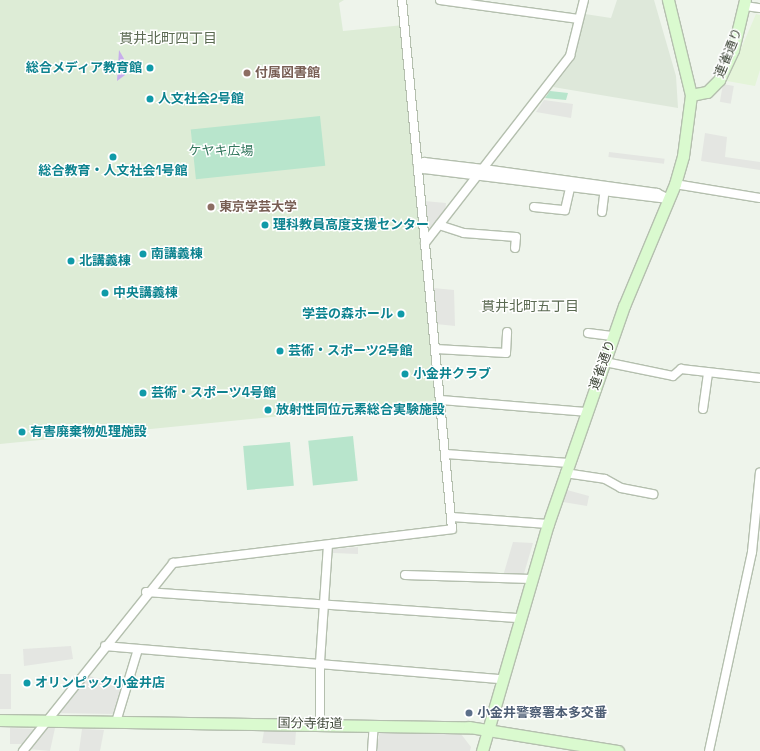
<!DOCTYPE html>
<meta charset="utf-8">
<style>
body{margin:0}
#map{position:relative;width:760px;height:751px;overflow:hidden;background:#eef4eb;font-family:"Space Grotesk","Noto Sans JP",sans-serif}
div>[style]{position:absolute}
.residential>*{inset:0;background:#dee8da}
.commercial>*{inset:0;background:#e4f4d9}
.education>*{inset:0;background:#ddecd6}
.green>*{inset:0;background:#b8e5cc;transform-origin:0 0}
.parking>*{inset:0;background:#e4e6e2;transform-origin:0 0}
.water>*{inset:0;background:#c7adeb}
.roads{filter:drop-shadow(1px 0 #b4bfae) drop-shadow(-1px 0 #b4bfae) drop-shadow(0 1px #b4bfae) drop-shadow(0 -1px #b4bfae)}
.street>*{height:8px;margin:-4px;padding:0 4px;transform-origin:4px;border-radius:4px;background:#fff}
.secondary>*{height:11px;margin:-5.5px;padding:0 5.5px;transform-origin:5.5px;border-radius:5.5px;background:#dafacf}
.dots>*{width:11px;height:11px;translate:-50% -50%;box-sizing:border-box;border:2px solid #fff;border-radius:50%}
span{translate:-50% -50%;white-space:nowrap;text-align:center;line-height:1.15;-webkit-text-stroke:3px #fff;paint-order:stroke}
.street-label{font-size:13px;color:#3f4839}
.culture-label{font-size:13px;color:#0d838f;font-weight:700}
.right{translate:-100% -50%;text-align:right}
.left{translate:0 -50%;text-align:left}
.education-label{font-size:13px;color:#785e54;font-weight:700}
.park-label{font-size:13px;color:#31765c}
.service-label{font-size:13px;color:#4e5e75;font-weight:700}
.neighbourhood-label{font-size:14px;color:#5b6a52}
</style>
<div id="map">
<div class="residential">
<div style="clip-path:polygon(617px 0,654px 0,676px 76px,678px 108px,553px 87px,574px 60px,585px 14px,611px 18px)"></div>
</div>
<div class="commercial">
<div style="clip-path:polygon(756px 14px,760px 15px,760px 70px,755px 86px,727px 81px)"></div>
</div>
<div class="education">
<div style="clip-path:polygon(0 0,344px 0,339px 3px,343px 31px,404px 25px,441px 400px,0 444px)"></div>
</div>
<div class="green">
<div style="clip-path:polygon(550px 91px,568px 93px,566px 100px,545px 98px)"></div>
<div style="left:320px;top:116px;width:50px;height:130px;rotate:84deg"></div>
<div style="left:353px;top:436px;width:45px;height:45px;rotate:84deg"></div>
<div style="left:290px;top:442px;width:44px;height:47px;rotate:85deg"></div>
</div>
<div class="parking">
<div style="left:723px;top:84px;width:11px;height:18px;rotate:10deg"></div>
<div style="clip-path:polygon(544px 100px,573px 104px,571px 118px,536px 112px)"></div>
<div style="clip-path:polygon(705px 133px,727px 137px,725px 157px,760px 162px,760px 170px,701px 161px)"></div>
<div style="left:609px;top:152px;width:56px;height:5px;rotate:7deg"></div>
<div style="clip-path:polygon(424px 201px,446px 203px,445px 213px,434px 228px,426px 227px)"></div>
<div style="clip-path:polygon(433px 288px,454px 290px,455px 326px,436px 324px)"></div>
<div style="clip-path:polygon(567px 490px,589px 496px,587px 506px,563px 502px)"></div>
<div style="clip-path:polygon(513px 542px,533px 543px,523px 577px,503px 576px)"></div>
<div style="clip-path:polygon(358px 547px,358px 554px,333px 553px,333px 549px)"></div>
<div style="clip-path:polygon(71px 646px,73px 659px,24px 666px,23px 649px)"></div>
<div style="left:0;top:674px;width:11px;height:35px"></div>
<div style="clip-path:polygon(85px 675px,125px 685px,113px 714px,56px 713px)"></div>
<div style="clip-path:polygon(10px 728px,36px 729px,25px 744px,10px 744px)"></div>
<div style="clip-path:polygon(43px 728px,55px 728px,50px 751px,28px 749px)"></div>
<div style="clip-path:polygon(82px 729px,104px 730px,100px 751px,79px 751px)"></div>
<div style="clip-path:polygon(264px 731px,296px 731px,295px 745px,262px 743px)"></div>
<div style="clip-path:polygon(380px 732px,461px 734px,471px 747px,470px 751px,375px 751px)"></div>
</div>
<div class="water">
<div style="clip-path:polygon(119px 50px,127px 64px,125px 75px,117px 81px)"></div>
</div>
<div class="roads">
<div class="street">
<div style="left:440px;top:0;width:140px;rotate:7.8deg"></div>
<div style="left:745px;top:6px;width:15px;rotate:8deg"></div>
<div style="left:418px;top:165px;width:7px;rotate:-27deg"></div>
<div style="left:424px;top:162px;width:60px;rotate:6.7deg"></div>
<div style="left:484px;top:169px;width:175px;rotate:7.9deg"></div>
<div style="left:657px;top:193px;width:13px;rotate:27deg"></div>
<div style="left:418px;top:165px;width:7px;rotate:34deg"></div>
<div style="left:424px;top:169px;width:246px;rotate:7deg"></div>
<div style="left:675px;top:184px;width:86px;rotate:9.4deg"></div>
<div style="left:534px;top:207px;width:31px;rotate:6deg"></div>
<div style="left:565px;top:210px;width:27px;rotate:-77deg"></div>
<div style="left:602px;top:212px;width:23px;rotate:-83deg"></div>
<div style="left:439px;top:225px;width:26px;rotate:18deg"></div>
<div style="left:464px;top:233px;width:52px;rotate:4.4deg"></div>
<div style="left:516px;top:237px;width:11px;rotate:95deg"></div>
<div style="left:425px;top:243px;width:237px;rotate:-52.2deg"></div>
<div style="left:570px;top:56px;width:58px;rotate:-76deg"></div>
<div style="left:588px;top:333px;width:26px;rotate:7deg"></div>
<div style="left:436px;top:349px;width:70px;rotate:3.3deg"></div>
<div style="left:506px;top:353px;width:21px;rotate:-87deg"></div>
<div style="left:605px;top:362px;width:69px;rotate:11.6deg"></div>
<div style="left:673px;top:376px;width:11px;rotate:-41deg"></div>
<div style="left:681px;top:369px;width:80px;rotate:6.5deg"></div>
<div style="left:441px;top:400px;width:145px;rotate:4.7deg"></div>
<div style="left:703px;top:409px;width:37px;rotate:-82deg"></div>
<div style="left:446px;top:454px;width:123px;rotate:4.2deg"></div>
<div style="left:565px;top:473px;width:40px;rotate:8.5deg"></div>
<div style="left:605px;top:479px;width:18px;rotate:29deg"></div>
<div style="left:621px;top:488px;width:33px;rotate:11deg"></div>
<div style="left:452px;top:517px;width:96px;rotate:4.2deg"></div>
<div style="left:405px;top:575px;width:126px;rotate:1.8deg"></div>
<div style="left:146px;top:592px;width:375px;rotate:4deg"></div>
<div style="left:105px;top:646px;width:397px;rotate:4.8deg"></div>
<div style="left:116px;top:722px;width:76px;rotate:-73.2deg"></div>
<div style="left:320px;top:724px;width:62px;rotate:-90deg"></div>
<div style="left:320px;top:662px;width:116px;rotate:-86.1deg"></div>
<div style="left:23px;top:751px;width:241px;rotate:-51.4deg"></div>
<div style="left:173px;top:563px;width:281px;rotate:-6.9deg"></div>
<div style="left:452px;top:529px;width:531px;rotate:-95.4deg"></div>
<div style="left:372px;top:751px;width:26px;rotate:-86deg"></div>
<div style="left:709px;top:751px;width:204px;rotate:-77.8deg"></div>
<div style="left:752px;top:552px;width:80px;rotate:-84.3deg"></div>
</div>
<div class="secondary">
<div style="left:691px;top:95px;width:16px;rotate:-11deg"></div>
<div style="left:707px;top:92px;width:17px;rotate:-45deg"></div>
<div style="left:719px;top:80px;width:33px;rotate:-65deg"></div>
<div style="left:733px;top:50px;width:51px;rotate:-76.5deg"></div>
<div style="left:0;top:720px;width:469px;rotate:0.9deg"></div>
<div style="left:469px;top:727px;width:151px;rotate:9.2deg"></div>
<div style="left:482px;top:751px;width:236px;rotate:-73.8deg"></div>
<div style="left:548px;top:524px;width:231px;rotate:-70.8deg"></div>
<div style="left:624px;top:306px;width:132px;rotate:-67.3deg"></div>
<div style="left:675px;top:184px;width:29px;rotate:-74deg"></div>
<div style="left:683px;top:156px;width:62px;rotate:-82.5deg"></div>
<div style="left:691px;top:95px;width:98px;rotate:-103.6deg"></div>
</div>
</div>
<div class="dots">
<div style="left:150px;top:68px;background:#0f9aa8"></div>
<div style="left:247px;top:73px;background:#8d6e63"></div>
<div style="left:150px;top:99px;background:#0f9aa8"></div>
<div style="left:113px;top:157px;background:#0f9aa8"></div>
<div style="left:211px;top:207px;background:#8d6e63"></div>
<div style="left:265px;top:225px;background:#0f9aa8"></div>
<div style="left:143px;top:254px;background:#0f9aa8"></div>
<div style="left:71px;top:261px;background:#0f9aa8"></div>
<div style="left:105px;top:293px;background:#0f9aa8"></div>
<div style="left:401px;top:314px;background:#0f9aa8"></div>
<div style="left:280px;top:351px;background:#0f9aa8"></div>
<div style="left:405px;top:374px;background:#0f9aa8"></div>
<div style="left:143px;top:393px;background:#0f9aa8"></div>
<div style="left:268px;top:410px;background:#0f9aa8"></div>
<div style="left:22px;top:432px;background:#0f9aa8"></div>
<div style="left:27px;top:683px;background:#0f9aa8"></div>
<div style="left:469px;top:713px;background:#5c6f8a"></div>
</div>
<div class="street-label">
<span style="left:729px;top:53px;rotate:-68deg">連雀通り</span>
<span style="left:603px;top:365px;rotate:-70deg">連雀通り</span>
<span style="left:310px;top:724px;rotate:1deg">国分寺街道</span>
</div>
<div class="culture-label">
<span class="right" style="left:142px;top:68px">総合メディア教育館</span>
<span class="left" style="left:158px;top:99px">人文社会2号館</span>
<span style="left:113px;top:171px">総合教育・人文社会1号館</span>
<span class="left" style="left:273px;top:225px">理科教員高度支援センター</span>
<span class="left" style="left:151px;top:254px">南講義棟</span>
<span class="left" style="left:79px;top:261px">北講義棟</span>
<span class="left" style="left:113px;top:293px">中央講義棟</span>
<span class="right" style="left:393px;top:314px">学芸の森ホール</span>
<span class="left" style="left:288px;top:351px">芸術・スポーツ2号館</span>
<span class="left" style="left:413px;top:374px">小金井クラブ</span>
<span class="left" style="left:151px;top:393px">芸術・スポーツ4号館</span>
<span class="left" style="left:276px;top:410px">放射性同位元素総合実験施設</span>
<span class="left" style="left:30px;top:432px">有害廃棄物処理施設</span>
<span class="left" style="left:35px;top:683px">オリンピック小金井店</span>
</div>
<div class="education-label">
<span class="left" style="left:255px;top:73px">付属図書館</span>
<span class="left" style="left:219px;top:207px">東京学芸大学</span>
</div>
<div class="park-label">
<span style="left:221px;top:151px">ケヤキ広場</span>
</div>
<div class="service-label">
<span class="left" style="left:477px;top:713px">小金井警察署本多交番</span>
</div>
<div class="neighbourhood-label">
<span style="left:168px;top:38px">貫井北町四丁目</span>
<span style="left:530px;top:306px">貫井北町五丁目</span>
</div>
</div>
